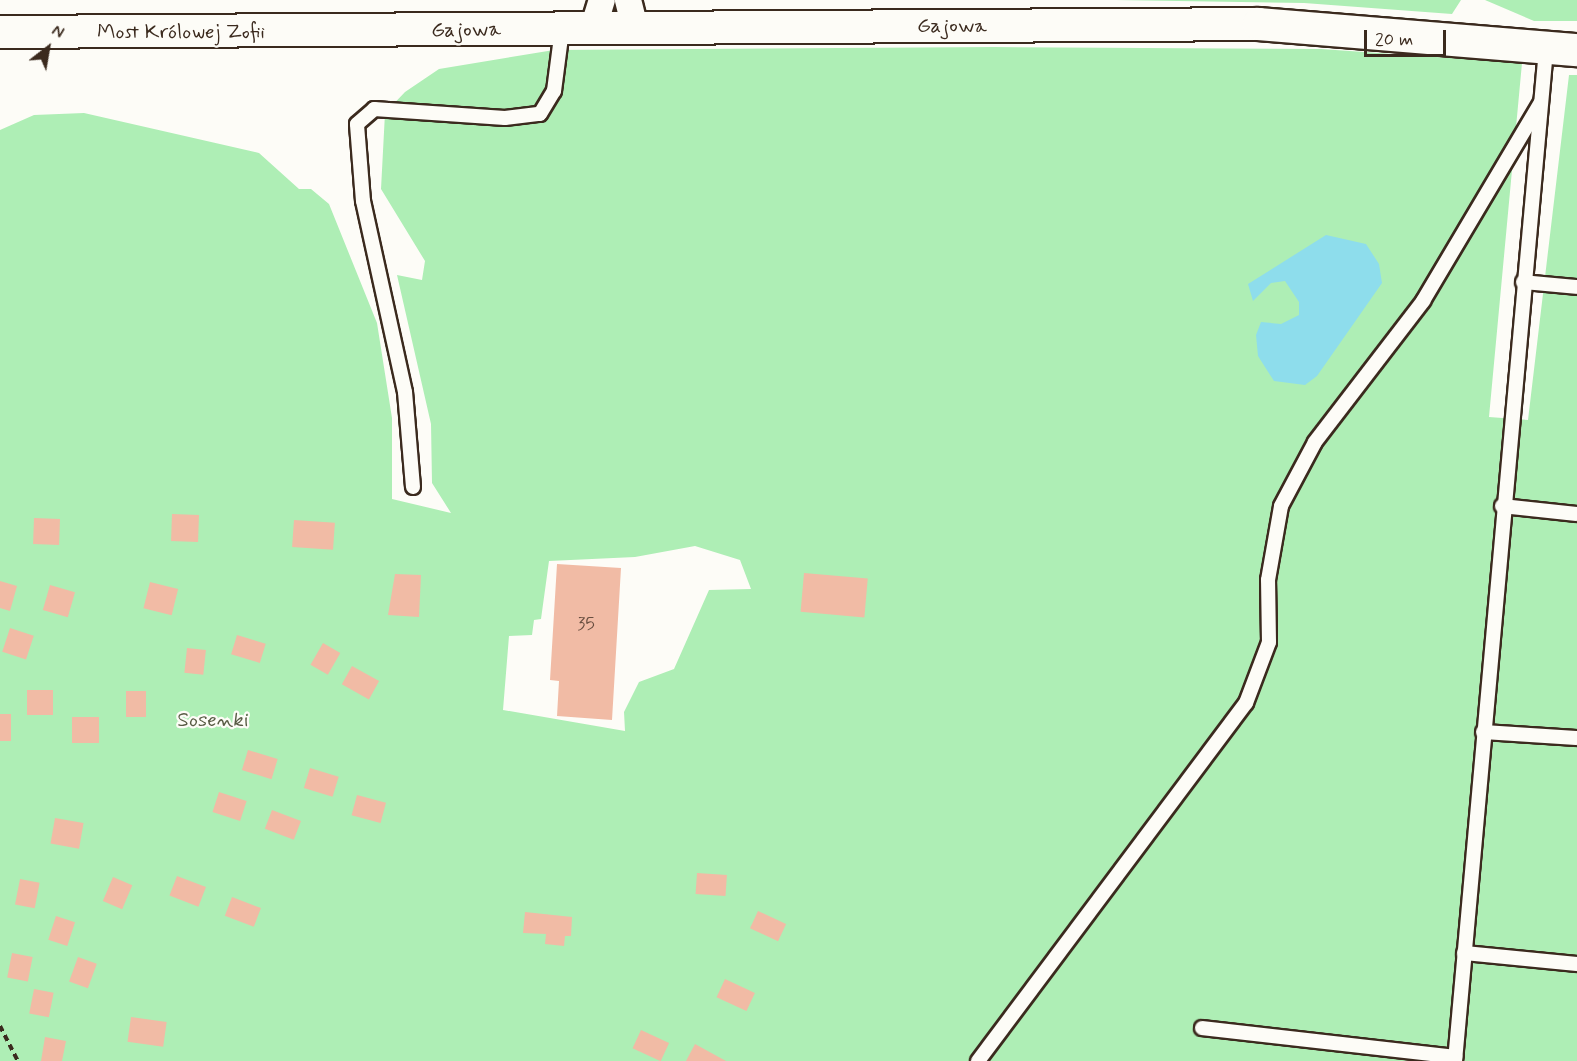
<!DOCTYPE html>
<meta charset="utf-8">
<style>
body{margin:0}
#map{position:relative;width:1577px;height:1061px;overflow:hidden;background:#fdfcf7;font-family:Mynerve,sans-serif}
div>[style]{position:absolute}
.green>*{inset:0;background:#aeeeb5}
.water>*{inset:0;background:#8eddec}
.building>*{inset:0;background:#f1bba5;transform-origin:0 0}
.path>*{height:4px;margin-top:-2px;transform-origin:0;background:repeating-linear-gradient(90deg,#3b2a1e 0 6px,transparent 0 10.5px)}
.roads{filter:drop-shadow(2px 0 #3b2a1e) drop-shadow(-2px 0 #3b2a1e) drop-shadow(0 2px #3b2a1e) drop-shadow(0 -2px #3b2a1e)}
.service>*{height:14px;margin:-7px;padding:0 7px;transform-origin:7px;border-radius:7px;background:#fdfcf7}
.minor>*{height:26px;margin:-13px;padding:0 13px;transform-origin:13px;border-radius:13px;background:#fdfcf7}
.tertiary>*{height:32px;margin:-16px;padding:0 16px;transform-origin:16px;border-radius:16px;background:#fdfcf7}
span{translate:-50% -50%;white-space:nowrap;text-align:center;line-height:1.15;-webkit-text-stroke:4.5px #fdfcf7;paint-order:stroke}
.number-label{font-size:18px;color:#684e40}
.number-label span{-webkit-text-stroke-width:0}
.street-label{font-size:21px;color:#3b2a1e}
.park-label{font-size:21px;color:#585b44}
.north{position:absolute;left:18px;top:18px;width:60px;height:60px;-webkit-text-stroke:4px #fdfcf7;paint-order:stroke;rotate:31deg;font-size:16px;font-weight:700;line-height:24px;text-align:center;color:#3b2a1e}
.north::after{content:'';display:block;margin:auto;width:21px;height:27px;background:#3b2a1e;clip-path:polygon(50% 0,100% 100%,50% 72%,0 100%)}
.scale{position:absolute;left:1364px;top:30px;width:82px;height:27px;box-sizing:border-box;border:3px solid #3b2a1e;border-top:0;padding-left:8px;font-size:18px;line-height:21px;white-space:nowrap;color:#3b2a1e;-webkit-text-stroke:4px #fdfcf7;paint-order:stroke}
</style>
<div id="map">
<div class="green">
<div style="clip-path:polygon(1115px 0,1461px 0,1452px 14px,1304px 3px)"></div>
<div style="clip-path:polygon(1485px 0,1577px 0,1577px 21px,1534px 21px)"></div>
<div style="clip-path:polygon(evenodd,994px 47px,1321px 49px,1522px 63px,1489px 417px,1528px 420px,1569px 75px,1577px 75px,1577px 1061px,0 1061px,0 130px,34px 115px,84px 113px,259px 153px,299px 189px,311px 189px,329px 204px,377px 323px,392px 418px,392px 499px,451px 513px,432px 483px,431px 424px,397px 275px,422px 280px,425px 261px,381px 189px,385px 113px,405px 92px,439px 69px,554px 50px,994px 47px,695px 546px,740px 560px,751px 589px,709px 590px,674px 669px,639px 682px,624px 712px,625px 731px,503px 710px,509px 636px,532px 635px,534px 620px,541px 619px,549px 561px,635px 557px,695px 546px)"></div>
</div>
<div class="water">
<div style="clip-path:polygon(1326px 235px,1366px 244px,1379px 264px,1382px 283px,1317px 376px,1305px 385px,1274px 381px,1258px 356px,1256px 335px,1261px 322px,1281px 324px,1299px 315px,1299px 302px,1285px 281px,1271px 283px,1253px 301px,1248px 284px)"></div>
</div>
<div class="building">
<div style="left:172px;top:514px;width:27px;height:27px;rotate:2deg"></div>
<div style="left:34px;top:518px;width:26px;height:26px;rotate:2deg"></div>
<div style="left:294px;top:520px;width:41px;height:27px;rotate:4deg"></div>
<div style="clip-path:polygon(557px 564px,621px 568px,612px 720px,557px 716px,559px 681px,550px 680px)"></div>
<div style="left:804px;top:573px;width:64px;height:39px;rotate:5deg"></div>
<div style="clip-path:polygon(395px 574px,421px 575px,419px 617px,388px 615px)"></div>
<div style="clip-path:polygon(0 581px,17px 586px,10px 611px,0 608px)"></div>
<div style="left:150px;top:582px;width:29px;height:27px;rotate:14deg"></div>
<div style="left:50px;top:585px;width:26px;height:26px;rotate:16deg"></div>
<div style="left:10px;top:628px;width:25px;height:25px;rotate:18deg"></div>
<div style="left:237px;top:635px;width:30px;height:20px;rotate:17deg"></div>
<div style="left:323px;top:643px;width:20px;height:25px;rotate:30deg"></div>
<div style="left:187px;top:648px;width:19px;height:25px;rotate:6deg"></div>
<div style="left:352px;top:666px;width:31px;height:21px;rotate:29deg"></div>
<div style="left:27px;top:690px;width:26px;height:25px"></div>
<div style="left:126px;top:691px;width:20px;height:26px"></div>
<div style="left:11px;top:714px;width:27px;height:11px;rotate:90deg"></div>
<div style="left:72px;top:717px;width:27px;height:26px"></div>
<div style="left:248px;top:750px;width:31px;height:21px;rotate:17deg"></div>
<div style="left:310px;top:768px;width:30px;height:21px;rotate:17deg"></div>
<div style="left:219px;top:792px;width:29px;height:21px;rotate:18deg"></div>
<div style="left:357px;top:795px;width:30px;height:21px;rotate:15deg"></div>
<div style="left:272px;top:810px;width:31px;height:20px;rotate:21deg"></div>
<div style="left:55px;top:818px;width:29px;height:26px;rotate:10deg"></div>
<div style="left:697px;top:873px;width:30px;height:21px;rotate:4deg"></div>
<div style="left:177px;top:876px;width:31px;height:21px;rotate:21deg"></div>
<div style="left:113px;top:877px;width:21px;height:26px;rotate:23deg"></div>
<div style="left:20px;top:879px;width:20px;height:26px;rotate:11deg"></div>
<div style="left:232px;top:897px;width:31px;height:20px;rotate:21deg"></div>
<div style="left:758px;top:911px;width:31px;height:19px;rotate:25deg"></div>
<div style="clip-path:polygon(525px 912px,572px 917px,571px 936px,565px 936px,564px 946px,545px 944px,546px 934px,523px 933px)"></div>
<div style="left:56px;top:916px;width:20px;height:25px;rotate:18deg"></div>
<div style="left:12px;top:953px;width:21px;height:25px;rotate:11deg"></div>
<div style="left:78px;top:957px;width:20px;height:26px;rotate:20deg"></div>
<div style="left:725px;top:979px;width:33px;height:20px;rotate:25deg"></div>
<div style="left:34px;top:989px;width:20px;height:25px;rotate:11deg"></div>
<div style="left:131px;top:1017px;width:36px;height:25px;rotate:8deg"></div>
<div style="left:641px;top:1030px;width:31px;height:20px;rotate:25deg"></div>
<div style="clip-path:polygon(45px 1037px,66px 1041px,62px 1061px,41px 1061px)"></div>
<div style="clip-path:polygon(695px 1044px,726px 1061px,686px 1061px)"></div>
</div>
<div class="path">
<div style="left:0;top:1026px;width:39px;rotate:63deg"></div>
</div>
<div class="roads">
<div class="service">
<div style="left:1523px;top:282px;width:54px;rotate:5.3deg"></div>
<div style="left:413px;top:487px;width:95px;rotate:-94.8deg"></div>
<div style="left:405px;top:392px;width:196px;rotate:-102.4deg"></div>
<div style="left:363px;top:201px;width:77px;rotate:-94.5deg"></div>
<div style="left:357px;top:124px;width:23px;rotate:-41deg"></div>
<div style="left:374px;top:109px;width:131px;rotate:3.9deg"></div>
<div style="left:505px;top:118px;width:35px;rotate:-7deg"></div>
<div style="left:540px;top:114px;width:27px;rotate:-59deg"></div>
<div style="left:554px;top:91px;width:63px;rotate:-82.6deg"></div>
<div style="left:1502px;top:506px;width:75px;rotate:6.1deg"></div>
<div style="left:1483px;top:732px;width:94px;rotate:3.7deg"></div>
<div style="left:1464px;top:953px;width:114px;rotate:5.6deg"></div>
<div style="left:1202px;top:1028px;width:255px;rotate:6.5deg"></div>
<div style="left:978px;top:1061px;width:447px;rotate:-53.2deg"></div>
<div style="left:1246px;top:703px;width:65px;rotate:-69.3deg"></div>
<div style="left:1269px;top:642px;width:62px;rotate:-90.9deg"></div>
<div style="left:1268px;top:580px;width:75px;rotate:-80deg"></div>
<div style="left:1281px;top:506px;width:72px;rotate:-62deg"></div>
<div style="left:1315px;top:442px;width:178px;rotate:-52.5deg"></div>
<div style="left:1423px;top:301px;width:231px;rotate:-59.3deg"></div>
<div style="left:1455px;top:1061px;width:1016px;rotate:-84.86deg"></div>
</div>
<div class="minor">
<div style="left:628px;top:0;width:29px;rotate:76deg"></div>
<div style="left:593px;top:29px;width:30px;rotate:-73deg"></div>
</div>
<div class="tertiary">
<div style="left:0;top:32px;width:1259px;rotate:-0.36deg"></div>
<div style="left:1259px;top:24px;width:319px;rotate:4.7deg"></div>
</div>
</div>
<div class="number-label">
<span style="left:586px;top:624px">35</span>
</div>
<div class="street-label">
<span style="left:952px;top:26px">Gajowa</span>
<span style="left:466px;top:30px;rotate:-1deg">Gajowa</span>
<span style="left:181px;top:32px">Most Królowej Zofii</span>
</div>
<div class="park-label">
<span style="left:213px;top:720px">Sosenki</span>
</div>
<div class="north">N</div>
<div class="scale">20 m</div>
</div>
